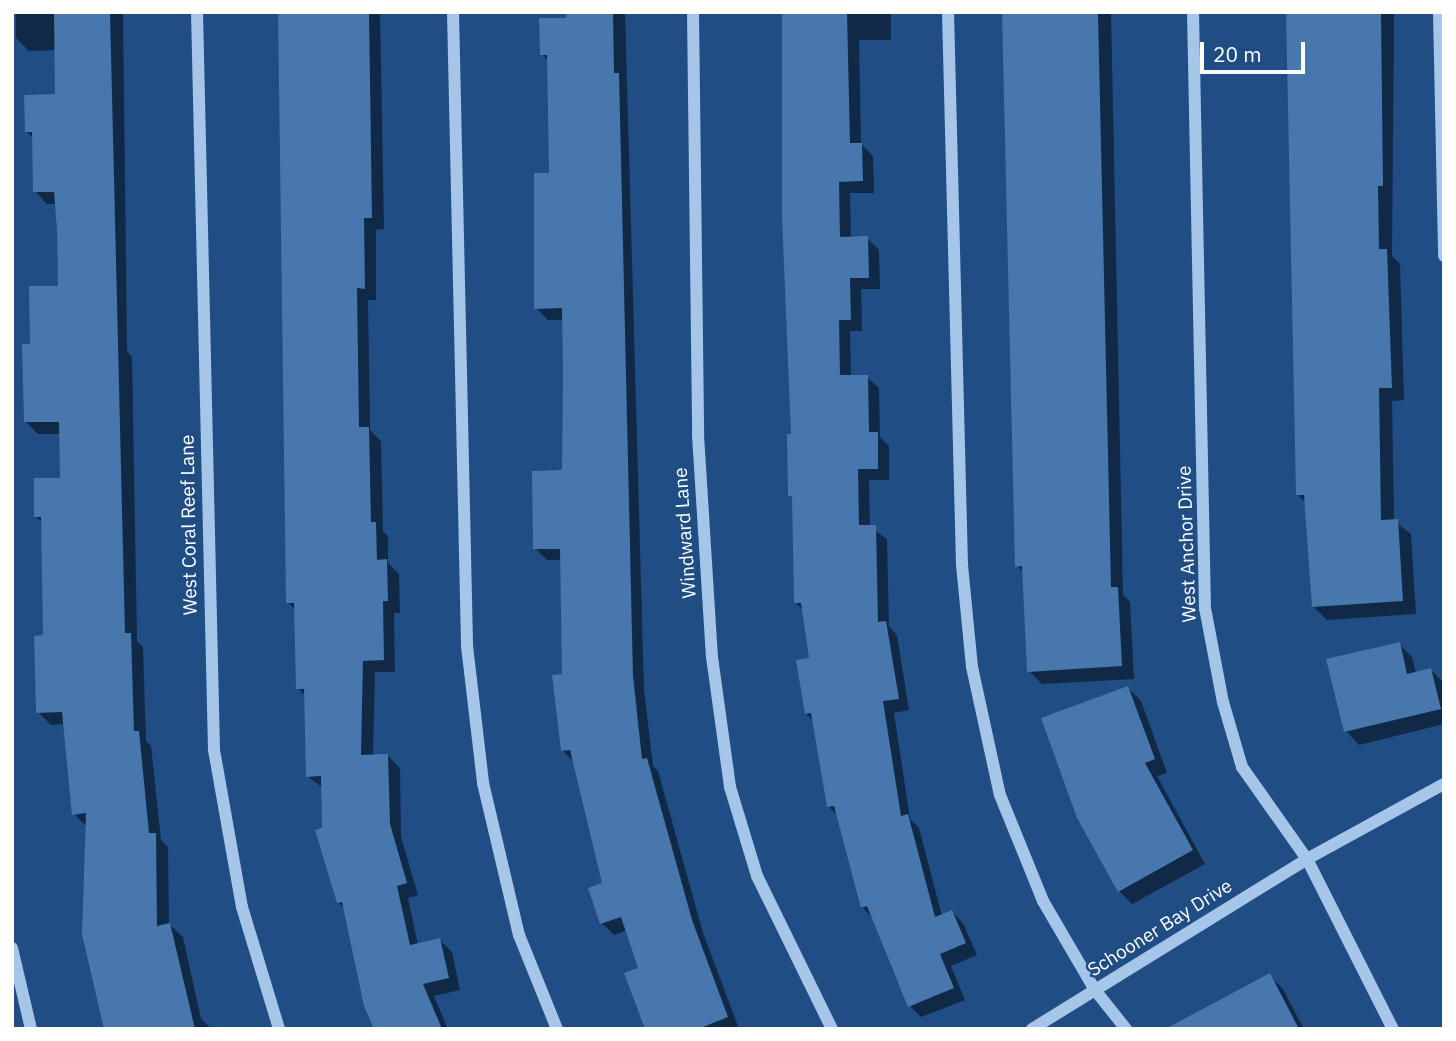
<!DOCTYPE html>
<style>
body{margin:0}
#map{position:relative;width:1456px;height:1041px;overflow:hidden;background:#1f4d84;font-family:"IBM Plex Sans",sans-serif}
div>[style]{position:absolute}
.shadow>*{inset:0;background:#0007}
.building>*{inset:0;background:#4777ac}
.minor>*{height:12px;margin:-6px;padding:0 6px;transform-origin:6px;border-radius:6px;background:#a6c6e9}
span{translate:-50% -50%;white-space:nowrap;text-align:center;line-height:1.15;-webkit-text-stroke:5px #1f4d84;paint-order:stroke}
.street-label{font-size:19px;color:#fff}
.frame{position:absolute;inset:0;border:14px solid #fff;pointer-events:none}
.scale{position:absolute;left:1200px;top:42px;width:105px;height:32px;box-sizing:border-box;border:4px solid #fff;border-top:0;padding-left:9px;font-size:21px;line-height:24px;white-space:nowrap;color:#fff;-webkit-text-stroke:5px #1f4d84;paint-order:stroke}
</style>
<div id="map">
<div class="shadow">
<div style="clip-path:polygon(16px 12px,123px 12px,127px 351px,132px 357px,137px 641px,143px 647px,146px 741px,151px 746px,161px 840px,168px 847px,169px 924px,183px 937px,201px 1019px,212px 1029px,131px 1029px,87px 827px,74px 814px,65px 724px,51px 725px,38px 712px,45px 637px,43px 523px,36px 517px,62px 480px,61px 434px,38px 434px,25px 421px,32px 345px,59px 287px,56px 204px,47px 204px,35px 191px,34px 139px,27px 132px,57px 96px,56px 50px,29px 51px,16px 38px)"></div>
<div style="clip-path:polygon(279px 12px,380px 12px,384px 229px,376px 230px,376px 300px,368px 300px,370px 430px,381px 441px,383px 531px,388px 536px,388px 563px,399px 574px,400px 613px,394px 613px,395px 672px,375px 672px,373px 756px,388px 756px,400px 768px,401px 837px,418px 895px,408px 898px,418px 945px,440px 940px,452px 952px,460px 990px,434px 996px,448px 1029px,376px 1029px,346px 910px,338px 902px,324px 829px,323px 788px,307px 776px,306px 697px,298px 688px,296px 611px,288px 602px)"></div>
<div style="clip-path:polygon(568px 12px,625px 12px,644px 689px,653px 766px,658px 771px,703px 933px,739px 1029px,647px 1029px,640px 969px,627px 930px,614px 935px,602px 923px,604px 884px,575px 763px,562px 750px,562px 560px,547px 560px,535px 548px,563px 472px,564px 320px,548px 320px,536px 308px,551px 175px,549px 62px,542px 54px,568px 19px)"></div>
<div style="clip-path:polygon(783px 12px,891px 12px,891px 40px,859px 40px,861px 144px,873px 156px,874px 193px,850px 193px,851px 238px,867px 238px,879px 250px,880px 289px,861px 289px,862px 331px,850px 331px,851px 377px,867px 377px,879px 388px,880px 437px,889px 446px,889px 480px,869px 480px,870px 527px,887px 539px,889px 626px,897px 635px,909px 710px,894px 713px,910px 819px,919px 828px,942px 916px,952px 912px,963px 923px,977px 955px,951px 966px,965px 1000px,921px 1017px,910px 1006px,873px 918px,862px 907px,839px 817px,828px 806px,815px 722px,806px 714px,811px 660px,804px 611px,796px 603px)"></div>
<div style="clip-path:polygon(1004px 12px,1111px 12px,1123px 595px,1130px 602px,1134px 679px,1042px 684px,1029px 671px,1024px 572px,1017px 566px)"></div>
<div style="clip-path:polygon(1290px 12px,1394px 12px,1392px 256px,1400px 264px,1404px 400px,1392px 401px,1394px 521px,1411px 534px,1416px 614px,1327px 620px,1313px 606px,1306px 503px,1298px 495px)"></div>
<div style="clip-path:polygon(1399px 644px,1412px 657px,1416px 673px,1431px 670px,1444px 683px,1444px 724px,1359px 745px,1346px 731px)"></div>
<div style="clip-path:polygon(1128px 688px,1141px 701px,1167px 773px,1157px 776px,1205px 864px,1132px 904px,1119px 891px)"></div>
<div style="clip-path:polygon(1269px 975px,1283px 989px,1304px 1029px,1197px 1029px)"></div>
</div>
<div class="building">
<div style="clip-path:polygon(54px 12px,110px 12px,125px 633px,131px 633px,134px 731px,139px 731px,149px 833px,156px 833px,157px 926px,170px 923px,195px 1029px,104px 1029px,82px 934px,86px 813px,72px 815px,62px 712px,36px 713px,34px 636px,43px 635px,41px 517px,34px 517px,34px 478px,60px 478px,59px 422px,24px 422px,22px 344px,30px 344px,29px 286px,58px 286px,57px 231px,54px 192px,33px 192px,32px 132px,25px 132px,24px 95px,55px 94px)"></div>
<div style="clip-path:polygon(278px 12px,369px 12px,372px 218px,364px 218px,365px 289px,357px 288px,359px 427px,369px 427px,371px 522px,376px 522px,377px 560px,387px 559px,388px 601px,383px 601px,384px 660px,363px 661px,361px 755px,388px 754px,390px 824px,407px 883px,397px 886px,410px 945px,440px 938px,449px 978px,423px 984px,442px 1029px,374px 1029px,364px 1006px,342px 902px,337px 903px,315px 830px,322px 828px,321px 776px,306px 777px,304px 689px,296px 689px,294px 603px,286px 603px)"></div>
<div style="clip-path:polygon(566px 12px,613px 12px,614px 73px,619px 73px,633px 676px,642px 759px,647px 758px,692px 920px,728px 1017px,698px 1029px,645px 1029px,624px 973px,638px 968px,621px 917px,600px 924px,588px 888px,602px 883px,570px 750px,561px 751px,552px 675px,562px 674px,560px 549px,533px 549px,532px 471px,562px 470px,563px 372px,562px 308px,534px 309px,534px 173px,549px 173px,547px 55px,540px 55px,539px 18px,566px 18px)"></div>
<div style="clip-path:polygon(782px 12px,847px 12px,850px 143px,862px 143px,863px 181px,839px 182px,840px 237px,868px 236px,869px 278px,850px 278px,851px 320px,839px 320px,840px 375px,868px 375px,869px 432px,878px 432px,878px 469px,858px 469px,859px 525px,876px 525px,878px 622px,886px 621px,899px 699px,883px 701px,901px 816px,908px 814px,935px 917px,952px 910px,966px 943px,940px 954px,954px 988px,908px 1007px,867px 906px,861px 908px,834px 806px,827px 807px,811px 713px,805px 714px,796px 660px,809px 658px,801px 603px,794px 603px,792px 496px,788px 496px,787px 434px,791px 434px,782px 217px)"></div>
<div style="clip-path:polygon(1002px 12px,1098px 12px,1111px 587px,1118px 587px,1122px 666px,1027px 672px,1022px 566px,1015px 567px)"></div>
<div style="clip-path:polygon(1286px 12px,1381px 12px,1383px 186px,1378px 186px,1379px 249px,1387px 249px,1392px 388px,1379px 388px,1381px 520px,1398px 519px,1403px 601px,1312px 607px,1304px 495px,1296px 495px)"></div>
<div style="clip-path:polygon(1400px 642px,1407px 674px,1431px 668px,1441px 709px,1344px 732px,1326px 659px)"></div>
<div style="clip-path:polygon(1128px 686px,1155px 759px,1145px 763px,1193px 850px,1118px 892px,1077px 818px,1041px 718px)"></div>
<div style="clip-path:polygon(1270px 973px,1299px 1029px,1165px 1029px)"></div>
</div>
<div class="minor">
<div style="left:197px;top:12px;width:738px;rotate:88.68deg"></div>
<div style="left:214px;top:750px;width:159px;rotate:79.9deg"></div>
<div style="left:242px;top:907px;width:127px;rotate:73.1deg"></div>
<div style="left:453px;top:12px;width:634px;rotate:88.73deg"></div>
<div style="left:467px;top:646px;width:138px;rotate:83.3deg"></div>
<div style="left:483px;top:783px;width:156px;rotate:76.7deg"></div>
<div style="left:519px;top:935px;width:101px;rotate:68deg"></div>
<div style="left:693px;top:12px;width:423px;rotate:89.3deg"></div>
<div style="left:698px;top:435px;width:222px;rotate:86.4deg"></div>
<div style="left:712px;top:657px;width:131px;rotate:82.1deg"></div>
<div style="left:730px;top:787px;width:93px;rotate:73.1deg"></div>
<div style="left:757px;top:876px;width:170px;rotate:63.9deg"></div>
<div style="left:948px;top:12px;width:553px;rotate:88.55deg"></div>
<div style="left:962px;top:565px;width:102px;rotate:84.4deg"></div>
<div style="left:972px;top:667px;width:131px;rotate:77.7deg"></div>
<div style="left:1000px;top:795px;width:114px;rotate:67.9deg"></div>
<div style="left:1043px;top:901px;width:103px;rotate:59.7deg"></div>
<div style="left:1095px;top:990px;width:50px;rotate:51.5deg"></div>
<div style="left:1193px;top:12px;width:596px;rotate:88.85deg"></div>
<div style="left:1205px;top:608px;width:96px;rotate:79.2deg"></div>
<div style="left:1223px;top:702px;width:68px;rotate:73.7deg"></div>
<div style="left:1242px;top:767px;width:113px;rotate:54.8deg"></div>
<div style="left:1307px;top:859px;width:191px;rotate:63.2deg"></div>
<div style="left:1439px;top:12px;width:244px;rotate:88.8deg"></div>
<div style="left:12px;top:948px;width:83px;rotate:76.8deg"></div>
<div style="left:1032px;top:1029px;width:323px;rotate:-31.7deg"></div>
<div style="left:1307px;top:859px;width:156px;rotate:-28.7deg"></div>
</div>
<div class="street-label">
<span style="left:189px;top:525px;rotate:-91deg">West Coral Reef Lane</span>
<span style="left:685px;top:533px;rotate:-94deg">Windward Lane</span>
<span style="left:1187px;top:544px;rotate:-92deg">West Anchor Drive</span>
<span style="left:1160px;top:928px;rotate:-32deg">Schooner Bay Drive</span>
</div>
<div class="frame"></div>
<div class="scale">20 m</div>
</div>
